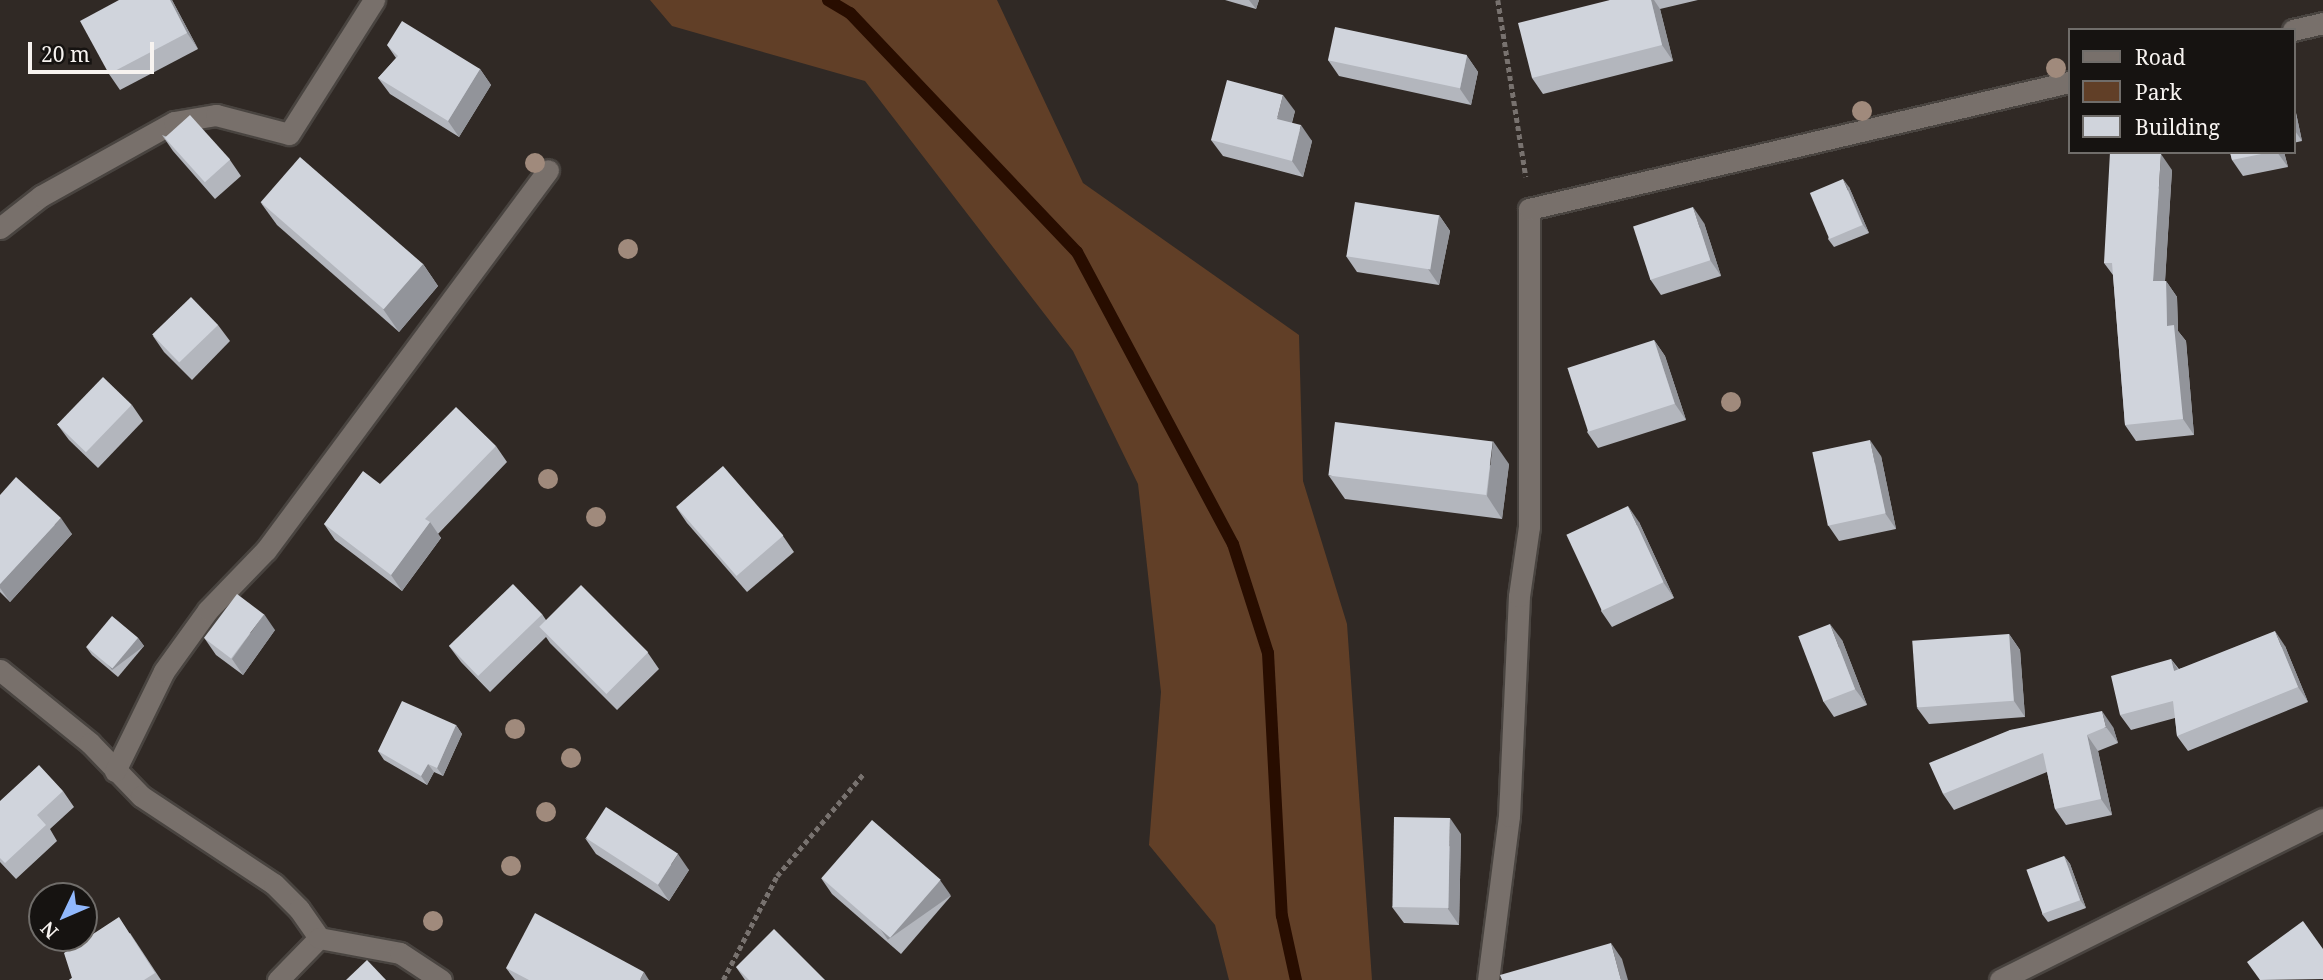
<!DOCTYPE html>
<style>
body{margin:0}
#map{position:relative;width:2323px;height:980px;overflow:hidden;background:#302925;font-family:"Noto Serif",serif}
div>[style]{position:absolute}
.green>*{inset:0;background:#613f27}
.stream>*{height:12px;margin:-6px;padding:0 6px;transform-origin:6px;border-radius:6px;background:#280d00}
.path>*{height:4.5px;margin-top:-2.25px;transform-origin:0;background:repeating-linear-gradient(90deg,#78726f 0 5px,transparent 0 8.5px)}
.roads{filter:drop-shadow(2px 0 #494440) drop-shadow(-2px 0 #494440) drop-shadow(0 2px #494440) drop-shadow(0 -2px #494440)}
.service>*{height:21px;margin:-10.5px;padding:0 10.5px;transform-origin:10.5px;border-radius:10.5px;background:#78706b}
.minor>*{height:21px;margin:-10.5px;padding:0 10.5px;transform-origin:10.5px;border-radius:10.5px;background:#78706b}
.trees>*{width:20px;height:20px;margin:-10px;border-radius:50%;background:#a08a7c}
.wall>*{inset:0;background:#b3b6bd}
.shaded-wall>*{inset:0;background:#92949a;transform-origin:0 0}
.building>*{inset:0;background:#d0d4dc;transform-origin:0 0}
span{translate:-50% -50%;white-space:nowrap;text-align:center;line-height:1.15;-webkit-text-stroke:7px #161311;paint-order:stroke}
.legend{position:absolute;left:2068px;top:28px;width:228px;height:126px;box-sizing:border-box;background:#161311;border:2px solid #706d6a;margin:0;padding:9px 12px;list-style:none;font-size:21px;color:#f7f3f0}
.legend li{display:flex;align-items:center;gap:14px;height:35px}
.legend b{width:35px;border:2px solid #706d6a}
.north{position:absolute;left:28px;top:882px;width:70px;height:70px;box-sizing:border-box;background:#161311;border:2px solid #706d6a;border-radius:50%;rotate:226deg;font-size:19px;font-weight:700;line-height:28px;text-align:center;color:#f7f3f0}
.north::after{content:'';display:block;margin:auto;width:24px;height:32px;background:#91b8fd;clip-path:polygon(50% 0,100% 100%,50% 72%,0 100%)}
.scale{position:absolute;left:28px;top:42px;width:126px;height:32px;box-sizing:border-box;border:4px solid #f7f3f0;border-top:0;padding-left:9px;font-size:21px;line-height:24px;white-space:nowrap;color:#f7f3f0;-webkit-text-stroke:5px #161311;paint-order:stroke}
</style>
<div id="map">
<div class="green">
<div style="clip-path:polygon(650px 0,997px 0,1083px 183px,1299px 335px,1303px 481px,1347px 624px,1372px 980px,1229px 980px,1215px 925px,1149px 845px,1161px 692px,1138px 484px,1073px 351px,865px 81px,672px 26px)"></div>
</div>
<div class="stream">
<div style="left:828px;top:0;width:26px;rotate:31deg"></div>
<div style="left:850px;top:13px;width:330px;rotate:46.5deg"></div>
<div style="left:1077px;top:252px;width:331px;rotate:61.9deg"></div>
<div style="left:1233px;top:544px;width:114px;rotate:72.2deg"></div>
<div style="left:1268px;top:653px;width:263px;rotate:87deg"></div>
<div style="left:1282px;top:916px;width:66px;rotate:77.7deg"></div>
</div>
<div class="path">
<div style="left:1498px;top:0;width:179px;rotate:81deg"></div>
<div style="left:723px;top:980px;width:117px;rotate:-62.6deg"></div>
<div style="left:777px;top:876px;width:135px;rotate:-49.8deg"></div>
</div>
<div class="roads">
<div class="service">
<div style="left:0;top:228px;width:52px;rotate:-38deg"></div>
<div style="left:41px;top:196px;width:152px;rotate:-29.1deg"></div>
<div style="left:174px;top:122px;width:43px;rotate:-9.5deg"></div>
<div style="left:216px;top:115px;width:75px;rotate:14.6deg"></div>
<div style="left:289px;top:134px;width:159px;rotate:-57.6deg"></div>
<div style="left:0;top:670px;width:116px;rotate:39deg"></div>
<div style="left:90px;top:743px;width:74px;rotate:46.1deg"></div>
<div style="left:141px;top:796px;width:159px;rotate:33.5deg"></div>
<div style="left:274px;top:884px;width:35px;rotate:45deg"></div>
<div style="left:299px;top:909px;width:35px;rotate:55deg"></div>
<div style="left:319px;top:938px;width:59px;rotate:134.3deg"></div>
<div style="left:115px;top:771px;width:111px;rotate:-63.9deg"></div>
<div style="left:164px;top:671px;width:75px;rotate:-54.2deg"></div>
<div style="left:208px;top:610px;width:83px;rotate:-46deg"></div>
<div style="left:266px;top:550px;width:473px;rotate:-53.4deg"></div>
<div style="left:319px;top:938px;width:82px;rotate:10.5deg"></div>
<div style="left:400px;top:953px;width:49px;rotate:33.4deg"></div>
</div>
<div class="minor">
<div style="left:2293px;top:30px;width:31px;rotate:-13deg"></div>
<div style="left:1488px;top:980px;width:165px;rotate:-82.7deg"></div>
<div style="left:1509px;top:816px;width:220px;rotate:-87.4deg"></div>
<div style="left:1519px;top:596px;width:70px;rotate:-81.8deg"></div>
<div style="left:1529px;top:527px;width:318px;rotate:-90deg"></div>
<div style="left:1529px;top:209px;width:555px;rotate:-13.23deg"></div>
<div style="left:2000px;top:980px;width:361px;rotate:-26.5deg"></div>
</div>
</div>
<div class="trees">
<div style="left:2056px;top:68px"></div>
<div style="left:1862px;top:111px"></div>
<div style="left:535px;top:163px"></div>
<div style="left:628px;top:249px"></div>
<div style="left:1731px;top:402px"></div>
<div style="left:548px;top:479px"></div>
<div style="left:596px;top:517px"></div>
<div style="left:515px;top:729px"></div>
<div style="left:571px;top:758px"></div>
<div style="left:546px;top:812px"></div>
<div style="left:511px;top:866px"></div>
<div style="left:433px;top:921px"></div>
</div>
<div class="wall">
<div style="clip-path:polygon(119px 0,172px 0,198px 49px,120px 90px,109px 74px)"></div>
<div style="clip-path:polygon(1225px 0,1259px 0,1256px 9px)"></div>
<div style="clip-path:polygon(1610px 0,1698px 0,1660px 9px,1673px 61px,1543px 94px,1532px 78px)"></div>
<div style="clip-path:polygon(387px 45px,480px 69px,491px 85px,459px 137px,390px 94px,378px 78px,396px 58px)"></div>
<div style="clip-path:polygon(1467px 56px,1478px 72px,1471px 105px,1339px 76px,1328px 60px)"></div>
<div style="clip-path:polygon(2293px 99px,2302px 141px,2293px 143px)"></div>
<div style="clip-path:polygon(1295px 111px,1292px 123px,1312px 141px,1303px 177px,1223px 156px,1211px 140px)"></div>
<div style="clip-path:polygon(162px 135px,230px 160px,241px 176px,215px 199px,173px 151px)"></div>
<div style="clip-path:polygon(2230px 152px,2284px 152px,2288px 167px,2243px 176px,2232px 160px)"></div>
<div style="clip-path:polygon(2172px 170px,2165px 281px,2166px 281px,2177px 297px,2178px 331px,2186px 341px,2194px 435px,2136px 441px,2125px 425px,2113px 275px,2104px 263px)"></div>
<div style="clip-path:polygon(1849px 187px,1869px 233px,1834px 247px,1828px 239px)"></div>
<div style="clip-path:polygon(261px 203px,423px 264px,438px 286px,399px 332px,277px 225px)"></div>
<div style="clip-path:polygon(1439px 215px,1450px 231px,1439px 285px,1357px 272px,1346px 256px)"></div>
<div style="clip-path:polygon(1704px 223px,1721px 276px,1661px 295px,1650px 279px)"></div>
<div style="clip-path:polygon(218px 325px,230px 341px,192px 380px,164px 352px,153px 336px)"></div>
<div style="clip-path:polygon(1654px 340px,1665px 356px,1686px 420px,1598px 448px,1587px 432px)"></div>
<div style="clip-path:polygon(132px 405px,143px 421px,98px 468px,69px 440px,57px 424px)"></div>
<div style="clip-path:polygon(496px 446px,507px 462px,438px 534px,441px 538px,402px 591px,335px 540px,324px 524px,380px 484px)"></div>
<div style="clip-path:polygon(1881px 456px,1896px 529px,1839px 541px,1828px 525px)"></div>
<div style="clip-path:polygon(1509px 464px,1502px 519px,1345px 499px,1329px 476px)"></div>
<div style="clip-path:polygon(0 495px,72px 534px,10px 602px,0 592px)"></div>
<div style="clip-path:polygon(676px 507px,783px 536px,794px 552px,747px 592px,687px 523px)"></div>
<div style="clip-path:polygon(1639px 522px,1674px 598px,1612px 627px,1601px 611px)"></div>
<div style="clip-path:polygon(542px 614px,546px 620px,648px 653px,659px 669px,617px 710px,550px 643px,546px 637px,490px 692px,461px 662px,449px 646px)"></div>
<div style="clip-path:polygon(275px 630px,243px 675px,216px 655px,205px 639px)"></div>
<div style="clip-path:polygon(2009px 634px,2020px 650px,2025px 717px,1929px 724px,1917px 708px)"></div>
<div style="clip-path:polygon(138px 638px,144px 646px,118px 677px,92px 655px,86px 647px)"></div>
<div style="clip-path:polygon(1842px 640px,1867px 705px,1834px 717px,1823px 701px)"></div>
<div style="clip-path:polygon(2285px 646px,2308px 702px,2188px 751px,2177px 736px,2175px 718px,2131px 730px,2120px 715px,2171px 659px,2179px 669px)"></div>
<div style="clip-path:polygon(456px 725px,462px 734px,443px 776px,434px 772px,427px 785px,384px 760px,378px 751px)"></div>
<div style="clip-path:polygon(2113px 727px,2118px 743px,2098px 751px,2112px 815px,2066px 825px,2055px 809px,2047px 772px,1954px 810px,1943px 794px,2010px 730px)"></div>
<div style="clip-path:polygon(63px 791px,74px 807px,50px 829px,57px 841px,16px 879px,0 862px,0 801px)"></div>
<div style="clip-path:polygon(1461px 834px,1459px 925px,1404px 923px,1392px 907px)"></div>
<div style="clip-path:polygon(585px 838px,689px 870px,669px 901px,596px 854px)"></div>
<div style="clip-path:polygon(2064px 856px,2070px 864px,2086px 908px,2048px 922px,2042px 914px)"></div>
<div style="clip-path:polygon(821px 878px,951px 896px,901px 954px,832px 894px)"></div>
<div style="clip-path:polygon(130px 933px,161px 980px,69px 980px)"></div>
<div style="clip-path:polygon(736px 967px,825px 980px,745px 980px)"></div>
<div style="clip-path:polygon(506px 968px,649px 980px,515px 980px)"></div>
</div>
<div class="shaded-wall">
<div style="clip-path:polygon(170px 0,172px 0,198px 49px,187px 33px)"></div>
<div style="clip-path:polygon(1249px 0,1259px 0,1256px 9px)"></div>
<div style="clip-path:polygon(1651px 0,1654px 0,1660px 9px,1673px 61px,1662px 45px)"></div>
<div style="clip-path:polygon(1467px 56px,1478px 72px,1471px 105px,1460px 89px)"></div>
<div style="clip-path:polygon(480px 69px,491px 85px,459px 137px,448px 121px)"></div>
<div style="clip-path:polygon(1283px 95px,1295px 111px,1288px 135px,1277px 119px)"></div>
<div style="clip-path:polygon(2293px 99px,2302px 141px,2293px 128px)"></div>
<div style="clip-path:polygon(1301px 125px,1312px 141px,1303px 177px,1292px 161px)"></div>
<div style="clip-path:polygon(2277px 152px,2284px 152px,2288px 167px)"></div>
<div style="clip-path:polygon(2161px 154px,2172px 170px,2164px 297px,2153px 281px)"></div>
<div style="clip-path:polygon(1843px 179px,1849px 187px,1869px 233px,1863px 225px)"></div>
<div style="clip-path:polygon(1693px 207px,1704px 223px,1721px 276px,1710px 260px)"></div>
<div style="clip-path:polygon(1439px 215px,1450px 231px,1439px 285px,1428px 269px)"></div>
<div style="clip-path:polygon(423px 264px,438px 286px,399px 332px,383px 309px)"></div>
<div style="clip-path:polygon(2166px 281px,2177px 297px,2178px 331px,2186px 341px,2194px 435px,2183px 419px,2167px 326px)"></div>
<div style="clip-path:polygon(1654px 340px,1665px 356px,1686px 420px,1675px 404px)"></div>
<div style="clip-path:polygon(1870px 440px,1881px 456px,1896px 529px,1885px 513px)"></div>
<div style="clip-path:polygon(1493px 441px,1509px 464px,1502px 519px,1487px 496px)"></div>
<div style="clip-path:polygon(1628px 506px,1639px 522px,1674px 598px,1663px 582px)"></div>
<div style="clip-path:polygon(61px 518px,72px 534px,10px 602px,0 588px,0 584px)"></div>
<div style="clip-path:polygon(430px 522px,441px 538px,402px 591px,391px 575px)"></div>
<div style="clip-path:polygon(264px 614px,275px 630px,243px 675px,232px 659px)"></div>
<div style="clip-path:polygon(1830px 624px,1842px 640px,1867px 705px,1855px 689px)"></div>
<div style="clip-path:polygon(2275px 631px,2285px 646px,2308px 702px,2298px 687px)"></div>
<div style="clip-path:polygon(2009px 634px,2020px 650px,2025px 717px,2014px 701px)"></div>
<div style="left:138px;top:638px;width:10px;height:40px;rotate:53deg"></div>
<div style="clip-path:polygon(2171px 659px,2181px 674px,2174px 671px)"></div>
<div style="clip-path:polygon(2102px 711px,2113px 727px,2118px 743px,2106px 727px)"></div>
<div style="clip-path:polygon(456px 725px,462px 734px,443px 776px,437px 768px)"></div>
<div style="clip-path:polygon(2087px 735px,2098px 751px,2112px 815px,2101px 799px)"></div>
<div style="clip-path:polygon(428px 764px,434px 772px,427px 785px,421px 776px)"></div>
<div style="clip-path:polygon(1450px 818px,1461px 834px,1459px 925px,1448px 909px)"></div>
<div style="clip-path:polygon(678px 854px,689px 870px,669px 901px,658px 885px)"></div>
<div style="clip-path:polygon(2064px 856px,2070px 864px,2086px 908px,2080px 900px)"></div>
<div style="left:940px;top:880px;width:19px;height:77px;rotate:55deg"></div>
<div style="clip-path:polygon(1611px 943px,1622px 959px,1628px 980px,1621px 980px)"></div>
<div style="clip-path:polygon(644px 972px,649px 980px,640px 980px)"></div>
</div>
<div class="building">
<div style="clip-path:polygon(119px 0,170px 0,187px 33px,109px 74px,80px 21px)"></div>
<div style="clip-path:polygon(1610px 0,1651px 0,1662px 45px,1532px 78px,1518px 23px)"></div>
<div style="clip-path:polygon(402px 21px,480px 69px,448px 121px,378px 78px,398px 56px,387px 45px)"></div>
<div style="left:1335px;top:27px;width:135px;height:34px;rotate:12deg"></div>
<div style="clip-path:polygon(1227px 80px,1283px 95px,1277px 119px,1301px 125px,1292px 161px,1211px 140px)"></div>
<div style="left:190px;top:115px;width:60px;height:34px;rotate:48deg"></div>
<div style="clip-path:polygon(2110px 152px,2161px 154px,2153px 281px,2166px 281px,2167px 326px,2174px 325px,2183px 419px,2125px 425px,2112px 263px,2104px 263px)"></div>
<div style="clip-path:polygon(2230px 152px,2271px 152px,2232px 160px)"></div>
<div style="left:300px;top:157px;width:163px;height:60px;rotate:41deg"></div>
<div style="left:1843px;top:179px;width:50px;height:36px;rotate:67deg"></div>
<div style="left:1355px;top:202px;width:85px;height:55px;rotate:9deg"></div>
<div style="left:1693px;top:207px;width:56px;height:63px;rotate:72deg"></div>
<div style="left:191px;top:297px;width:39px;height:54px;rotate:46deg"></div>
<div style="left:1654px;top:340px;width:67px;height:91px;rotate:72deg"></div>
<div style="left:103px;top:377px;width:40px;height:66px;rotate:44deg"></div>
<div style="clip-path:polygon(456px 407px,496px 446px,425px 519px,430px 522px,391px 575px,324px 524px,363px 471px,380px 484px)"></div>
<div style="left:1335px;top:422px;width:159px;height:54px;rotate:7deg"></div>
<div style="left:1870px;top:440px;width:75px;height:59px;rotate:78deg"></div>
<div style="left:723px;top:466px;width:92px;height:62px;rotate:49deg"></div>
<div style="clip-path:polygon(16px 477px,61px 518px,0 584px,0 495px)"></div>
<div style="left:1628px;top:506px;width:84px;height:68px;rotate:65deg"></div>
<div style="left:513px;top:584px;width:42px;height:89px;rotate:46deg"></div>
<div style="left:581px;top:585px;width:95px;height:59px;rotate:45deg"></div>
<div style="left:237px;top:594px;width:34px;height:55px;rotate:37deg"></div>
<div style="left:112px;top:616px;width:34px;height:40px;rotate:40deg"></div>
<div style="left:1830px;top:624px;width:70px;height:34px;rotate:69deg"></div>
<div style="clip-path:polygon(2275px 631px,2298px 687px,2177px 736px,2173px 701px,2120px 715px,2111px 676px,2171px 659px,2174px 671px)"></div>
<div style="left:2009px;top:634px;width:67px;height:97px;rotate:86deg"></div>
<div style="clip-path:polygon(402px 701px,456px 725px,437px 768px,428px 764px,421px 776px,378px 751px)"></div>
<div style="clip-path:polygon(2102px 711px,2106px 727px,2087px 735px,2101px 799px,2055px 809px,2043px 753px,1943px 794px,1929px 763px,2010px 730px)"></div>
<div style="clip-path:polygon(39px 765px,63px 791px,37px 815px,46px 825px,5px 863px,0 858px,0 801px)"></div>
<div style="left:606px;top:807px;width:86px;height:37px;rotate:33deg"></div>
<div style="left:1394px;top:817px;width:56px;height:90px;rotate:1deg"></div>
<div style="left:872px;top:820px;width:91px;height:77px;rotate:41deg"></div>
<div style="left:2064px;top:856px;width:47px;height:40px;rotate:70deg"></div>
<div style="clip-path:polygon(535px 913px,644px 972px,640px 980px,529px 980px,506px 968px)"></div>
<div style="clip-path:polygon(119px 917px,155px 973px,144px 980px,69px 980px,72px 978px,64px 953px)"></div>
<div style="clip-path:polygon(2303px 921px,2323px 949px,2323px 979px,2260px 980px,2247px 962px)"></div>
<div style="clip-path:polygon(774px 929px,825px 980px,749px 980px,736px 967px)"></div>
<div style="clip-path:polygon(1611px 943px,1621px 980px,1502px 980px,1500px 975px)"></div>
<div style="clip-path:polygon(367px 960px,386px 980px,346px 980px)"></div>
</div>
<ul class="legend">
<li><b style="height:9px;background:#78706b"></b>Road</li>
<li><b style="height:19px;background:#613f27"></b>Park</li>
<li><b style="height:19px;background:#d0d4dc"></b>Building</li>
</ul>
<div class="north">N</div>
<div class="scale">20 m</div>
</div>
